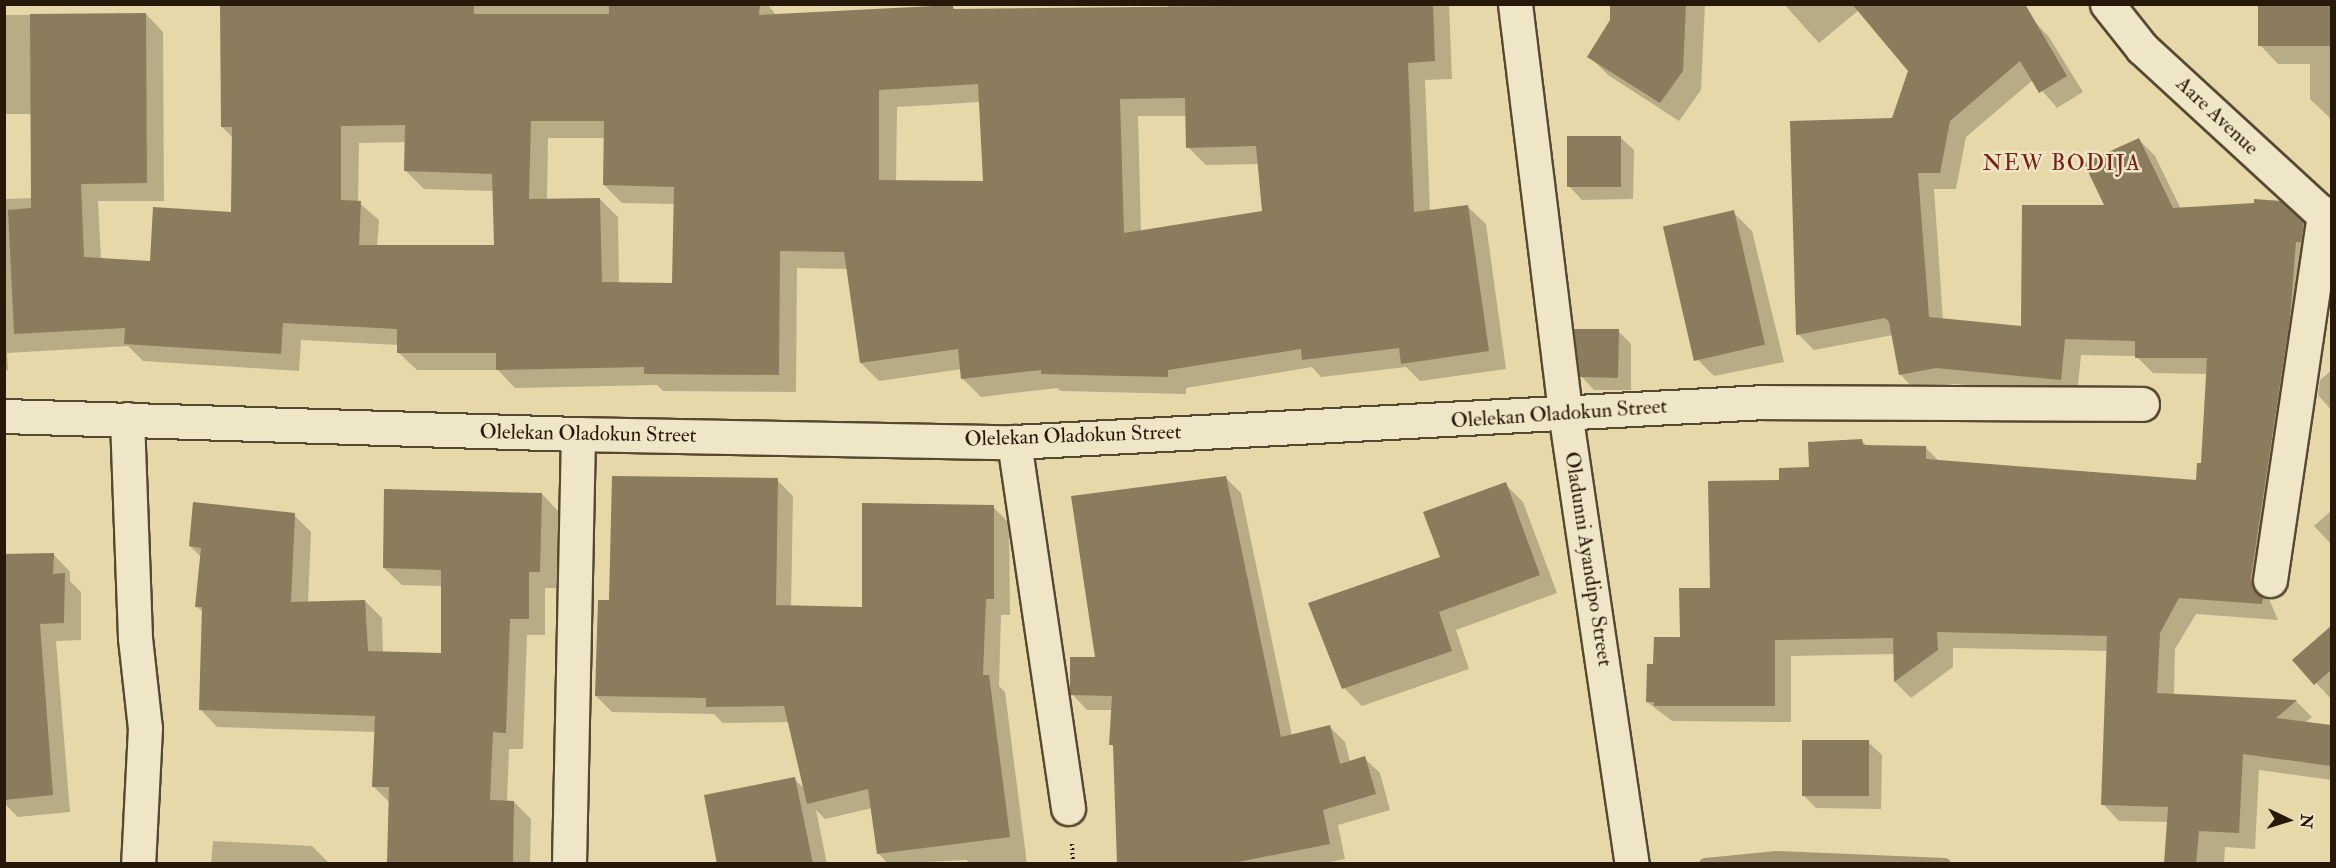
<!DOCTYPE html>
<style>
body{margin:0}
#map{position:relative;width:2336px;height:868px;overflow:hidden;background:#e7d8a9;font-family:"IM FELL Double Pica",serif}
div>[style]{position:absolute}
.shadow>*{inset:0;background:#0003}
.stream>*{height:12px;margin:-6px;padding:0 6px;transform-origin:6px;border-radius:6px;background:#a59773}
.building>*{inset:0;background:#8a7c5c;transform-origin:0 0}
.path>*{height:4px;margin-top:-2px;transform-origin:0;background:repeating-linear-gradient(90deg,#261909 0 1.5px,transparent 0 4.5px)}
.roads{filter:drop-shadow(2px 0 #564931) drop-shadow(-2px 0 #564931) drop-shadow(0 2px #564931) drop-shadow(0 -2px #564931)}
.minor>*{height:33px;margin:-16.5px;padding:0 16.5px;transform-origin:16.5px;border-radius:16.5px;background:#efe6c7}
span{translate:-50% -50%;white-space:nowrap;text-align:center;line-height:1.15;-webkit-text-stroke:5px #efe6c7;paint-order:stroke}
.street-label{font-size:21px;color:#261909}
.neighbourhood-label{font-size:22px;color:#7a1f14;letter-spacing:1.5px}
.frame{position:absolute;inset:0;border:6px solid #261909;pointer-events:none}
.north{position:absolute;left:2258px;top:790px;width:60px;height:60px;-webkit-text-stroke:4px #efe6c7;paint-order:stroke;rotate:94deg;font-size:16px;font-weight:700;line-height:24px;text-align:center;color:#261909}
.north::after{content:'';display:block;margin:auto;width:21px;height:27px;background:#261909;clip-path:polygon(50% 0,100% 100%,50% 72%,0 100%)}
</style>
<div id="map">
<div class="shadow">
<div style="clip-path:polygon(evenodd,271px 4px,767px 4px,777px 16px,952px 6px,957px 11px,1168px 10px,1168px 4px,1449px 4px,1452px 79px,1425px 80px,1430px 212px,1468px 207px,1486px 224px,1506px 369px,1420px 381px,1406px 367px,1321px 377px,1312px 367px,1186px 388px,1186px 394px,1061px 391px,1057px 388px,981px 397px,963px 379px,962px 369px,879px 381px,861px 363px,848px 269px,797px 268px,796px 392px,663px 391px,657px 385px,515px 388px,498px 370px,417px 370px,399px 353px,399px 345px,301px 340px,299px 371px,143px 361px,128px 346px,7px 353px,8px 370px,4px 371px,4px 199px,33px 198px,33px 114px,4px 114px,4px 15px,146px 14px,163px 32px,164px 201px,98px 201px,101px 259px,151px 263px,232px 213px,233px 138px,222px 127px,271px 4px,980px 102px,984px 183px,896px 182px,897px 107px,980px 102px,271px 4px,1138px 116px,1187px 116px,1188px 147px,1206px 165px,1259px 164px,1264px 212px,1141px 232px,1138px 116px,271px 4px,548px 138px,605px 138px,604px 185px,622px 203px,675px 204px,673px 284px,619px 284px,618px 217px,600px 199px,547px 200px,548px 138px,271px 4px,407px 142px,406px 171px,424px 189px,494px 191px,495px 246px,377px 247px,379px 220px,358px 202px,359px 143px,407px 142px)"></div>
<div style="clip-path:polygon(1612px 4px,1705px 4px,1701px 90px,1679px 121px,1608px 75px,1589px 56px,1611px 21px)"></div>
<div style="clip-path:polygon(1784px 4px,1984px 4px,2033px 20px,2049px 37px,2083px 92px,2057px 108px,2033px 80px,1966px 137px,1956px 189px,1934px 189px,1943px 320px,2022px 327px,2106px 207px,2139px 140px,2155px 156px,2181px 209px,2303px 223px,2319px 240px,2267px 594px,2278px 620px,2196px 614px,2175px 649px,2174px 695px,2296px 701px,2312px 717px,2305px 723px,2332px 727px,2332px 780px,2259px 770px,2255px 849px,2225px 847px,2224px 864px,2166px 864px,2169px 822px,2119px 821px,2103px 804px,2108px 651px,1953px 648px,1953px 667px,1911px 698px,1895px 682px,1895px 654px,1791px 656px,1791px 722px,1672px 721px,1647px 702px,1655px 666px,1682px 639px,1781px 481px,1862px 441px,1868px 447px,1926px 448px,1940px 462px,2197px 482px,2203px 465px,2208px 374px,2153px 373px,2136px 356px,2081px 355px,2077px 396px,1954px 384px,1916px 391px,1900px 374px,1893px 335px,1814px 350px,1798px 334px,1893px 120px,1910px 70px,1859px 10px,1819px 43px)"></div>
<div style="clip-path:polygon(2260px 4px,2332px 4px,2332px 128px,2329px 117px,2310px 99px,2310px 64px,2278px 64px,2260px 45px)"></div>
<div style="clip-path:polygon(1620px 137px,1634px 150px,1633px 199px,1582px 200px,1569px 186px)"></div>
<div style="clip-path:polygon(1733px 212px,1752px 231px,1784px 362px,1714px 376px,1695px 357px)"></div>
<div style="clip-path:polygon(1618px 331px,1631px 344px,1631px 390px,1594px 390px,1581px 376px)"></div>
<div style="clip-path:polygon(2332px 370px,2332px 411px,2318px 395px,2320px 380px)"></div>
<div style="clip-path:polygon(1226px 478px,1241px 493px,1292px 736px,1329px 726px,1345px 742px,1350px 762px,1364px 758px,1380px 773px,1390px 810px,1338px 825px,1345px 859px,1322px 864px,1119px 864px,1114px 748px,1111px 744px,1113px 710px,1087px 710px,1072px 694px)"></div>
<div style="clip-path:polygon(777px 480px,793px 496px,791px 607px,863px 609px,993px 507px,1009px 523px,1010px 615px,1001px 615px,999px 686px,1005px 692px,1027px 864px,968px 864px,967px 860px,888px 864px,879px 854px,872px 808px,825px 819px,816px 810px,827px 864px,719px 864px,794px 779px,806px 790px,790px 722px,723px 723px,714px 714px,612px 712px,596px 696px,611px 602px)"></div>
<div style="clip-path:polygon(1505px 484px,1523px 502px,1557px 593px,1456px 630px,1469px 669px,1362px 706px,1344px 688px,1442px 558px)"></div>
<div style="clip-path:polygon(542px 494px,559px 512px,557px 588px,545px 588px,545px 635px,527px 635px,523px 749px,509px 749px,507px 802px,514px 802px,531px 819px,530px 864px,389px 864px,390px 803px,373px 786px,376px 732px,217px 727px,200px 709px,204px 613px,196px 606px,201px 557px,190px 546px,294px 515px,311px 532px,308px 603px,365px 601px,382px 618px,383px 653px,443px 654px,443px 586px,402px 585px,384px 568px)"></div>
<div style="clip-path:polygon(2332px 510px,2332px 545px,2314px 526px)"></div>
<div style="clip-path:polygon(53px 554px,70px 572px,70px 581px,81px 592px,81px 640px,56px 641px,70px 812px,18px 817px,4px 803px,4px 556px)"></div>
<div style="clip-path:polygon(2332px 627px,2332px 700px,2295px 660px)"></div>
<div style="clip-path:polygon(1868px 742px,1882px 755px,1881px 809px,1816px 808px,1803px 795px)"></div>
<div style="clip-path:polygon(213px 841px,312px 846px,330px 864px,211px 864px)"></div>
</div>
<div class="stream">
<div style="left:1705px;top:864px;width:72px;rotate:-5.6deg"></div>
<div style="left:1777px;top:857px;width:168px;rotate:2.4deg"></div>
</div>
<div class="building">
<div style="clip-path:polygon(evenodd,220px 4px,474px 4px,474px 14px,609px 14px,609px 4px,760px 4px,759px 15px,953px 5px,953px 9px,1433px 4px,1435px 61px,1408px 63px,1414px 212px,1468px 205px,1489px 351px,1401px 364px,1399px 348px,1302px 360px,1301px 349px,1168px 370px,1168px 377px,1041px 374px,1041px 370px,961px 379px,958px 349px,860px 363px,844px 252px,780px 251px,779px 375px,644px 374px,644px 367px,496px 370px,496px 353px,397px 353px,397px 329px,283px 323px,281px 354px,124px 344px,125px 328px,14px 334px,8px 210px,31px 208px,30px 14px,146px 13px,147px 183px,81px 184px,84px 257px,150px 261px,153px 207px,231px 212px,232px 127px,221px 127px,220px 4px,978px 84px,983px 181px,879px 180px,879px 90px,978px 84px,220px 4px,1185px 98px,1186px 148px,1256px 146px,1262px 211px,1124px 233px,1120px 99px,1185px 98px,220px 4px,531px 121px,604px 121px,603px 185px,674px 187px,672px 283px,602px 282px,600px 198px,529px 199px,531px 121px,220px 4px,405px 125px,404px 171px,492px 174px,494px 245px,359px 245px,361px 201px,341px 200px,341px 126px,405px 125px)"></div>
<div style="clip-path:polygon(1610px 4px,1686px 4px,1683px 71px,1660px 103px,1587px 57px,1610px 20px)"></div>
<div style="clip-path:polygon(1852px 4px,2025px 4px,2067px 76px,2039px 93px,2020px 61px,1950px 121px,1940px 173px,1918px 173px,1929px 317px,2021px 326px,2022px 205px,2104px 205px,2084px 163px,2139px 138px,2173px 208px,2254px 203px,2254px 199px,2281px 201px,2304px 222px,2301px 242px,2296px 242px,2290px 318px,2251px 577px,2253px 587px,2263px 597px,2262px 604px,2179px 598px,2160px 633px,2157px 693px,2297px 700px,2276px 718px,2331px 725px,2331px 766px,2243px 754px,2239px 833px,2199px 831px,2196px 864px,2164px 864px,2168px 807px,2101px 805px,2107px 636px,1937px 632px,1938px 650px,1894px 682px,1893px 638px,1775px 640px,1775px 706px,1654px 706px,1654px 702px,1646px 702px,1647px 664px,1653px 664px,1654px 637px,1680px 637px,1679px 588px,1710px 588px,1708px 481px,1779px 480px,1779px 468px,1809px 467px,1808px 442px,1862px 439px,1863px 445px,1926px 446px,1926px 459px,2196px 480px,2197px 463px,2201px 463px,2207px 358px,2135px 358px,2135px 341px,2065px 339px,2061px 380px,1936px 368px,1899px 375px,1889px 322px,1885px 318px,1796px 335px,1790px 121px,1892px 118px,1908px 71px)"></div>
<div style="left:2258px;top:4px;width:73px;height:42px"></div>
<div style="left:1567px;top:136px;width:54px;height:51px"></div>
<div style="left:1734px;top:210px;width:138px;height:73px;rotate:77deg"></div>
<div style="clip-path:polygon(1574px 329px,1619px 329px,1618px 378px,1580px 377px)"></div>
<div style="clip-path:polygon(612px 476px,778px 478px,776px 605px,862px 607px,862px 503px,994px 505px,994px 599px,986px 599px,983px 675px,989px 675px,1010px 837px,877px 854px,868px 789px,807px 804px,784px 706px,706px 707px,706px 698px,595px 696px,598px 600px,609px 600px)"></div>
<div style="clip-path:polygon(1226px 476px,1281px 737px,1330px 725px,1340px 764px,1365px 756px,1376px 794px,1323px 810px,1330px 844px,1228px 864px,1117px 864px,1113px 745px,1109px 745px,1112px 696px,1070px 695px,1070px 657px,1095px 657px,1071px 496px)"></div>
<div style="clip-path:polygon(1506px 482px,1540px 575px,1439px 612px,1452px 651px,1342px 689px,1308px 603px,1440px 557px,1423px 512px)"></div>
<div style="clip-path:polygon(384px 489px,542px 493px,540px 572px,529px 572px,529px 619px,510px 619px,506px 733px,493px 732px,490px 800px,514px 801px,513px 864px,387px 864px,389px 787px,372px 787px,375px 716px,199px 710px,202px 607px,195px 607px,201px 548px,189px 546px,193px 502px,295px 513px,291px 602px,365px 600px,368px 651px,441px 653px,441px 570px,383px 568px)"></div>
<div style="clip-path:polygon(54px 553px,53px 574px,65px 573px,64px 623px,40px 624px,53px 795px,4px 800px,4px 554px)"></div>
<div style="clip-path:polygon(2331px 626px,2331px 670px,2314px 685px,2292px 660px)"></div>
<div style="left:1802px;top:740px;width:67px;height:56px"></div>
<div style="clip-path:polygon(795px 777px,813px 864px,717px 864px,704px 795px)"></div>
</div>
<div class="path">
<div style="left:1072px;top:844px;width:20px;rotate:87deg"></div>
</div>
<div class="roads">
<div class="minor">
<div style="left:1515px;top:4px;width:411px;rotate:83deg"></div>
<div style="left:1565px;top:412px;width:457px;rotate:81.6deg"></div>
<div style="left:2107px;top:4px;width:56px;rotate:51.5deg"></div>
<div style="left:2142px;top:48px;width:258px;rotate:42.6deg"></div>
<div style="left:4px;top:416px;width:574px;rotate:1.8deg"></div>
<div style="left:578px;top:434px;width:436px;rotate:1.1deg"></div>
<div style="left:1014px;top:442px;width:752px;rotate:-3.05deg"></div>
<div style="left:1765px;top:402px;width:377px;rotate:0.3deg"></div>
<div style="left:127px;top:419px;width:219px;rotate:87.9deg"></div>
<div style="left:135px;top:638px;width:91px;rotate:83.7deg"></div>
<div style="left:145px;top:728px;width:136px;rotate:92.9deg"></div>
<div style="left:1014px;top:442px;width:370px;rotate:81.6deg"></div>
<div style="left:2270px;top:580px;width:371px;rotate:-81.6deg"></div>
<div style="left:569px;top:864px;width:430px;rotate:-88.8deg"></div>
</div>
</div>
<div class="street-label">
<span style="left:2217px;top:116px;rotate:43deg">Aare Avenue</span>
<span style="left:1559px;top:414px;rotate:-4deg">Olelekan Oladokun Street</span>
<span style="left:588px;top:434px;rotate:1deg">Olelekan Oladokun Street</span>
<span style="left:1073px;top:436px;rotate:-2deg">Olelekan Oladokun Street</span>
<span style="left:1588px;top:559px;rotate:81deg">Oladunni Ayandipo Street</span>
</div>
<div class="neighbourhood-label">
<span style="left:2062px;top:164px">NEW BODIJA</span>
</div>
<div class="frame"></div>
<div class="north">N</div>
</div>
